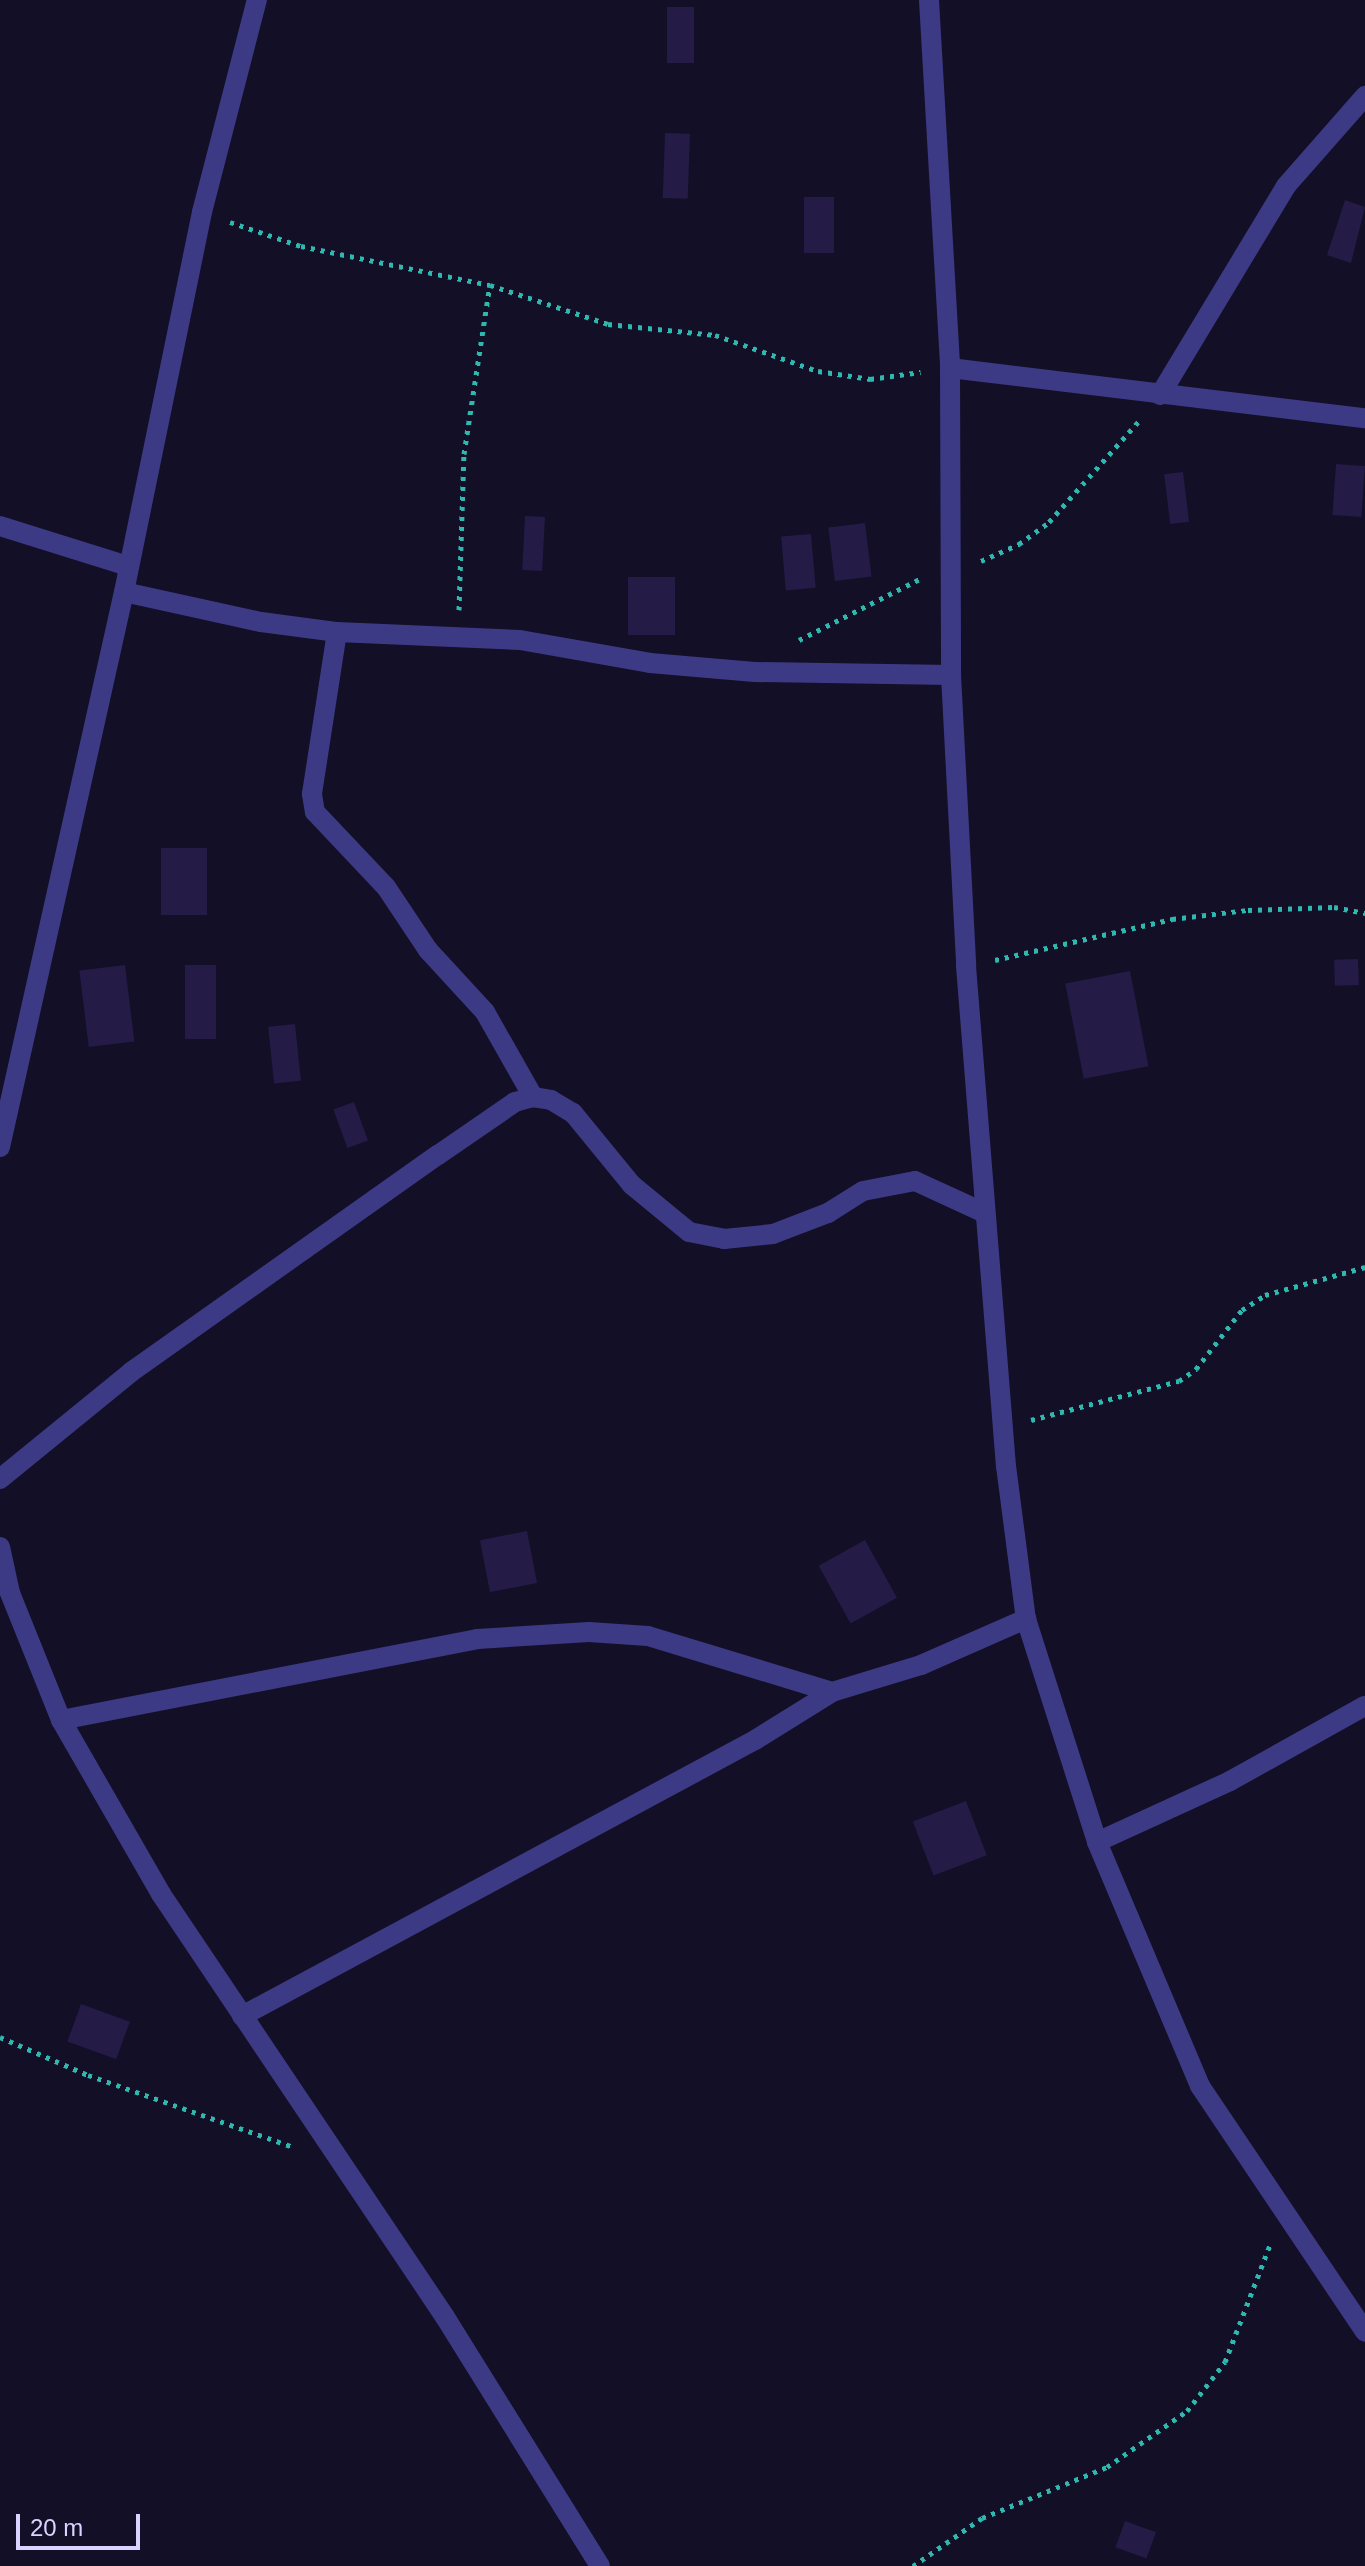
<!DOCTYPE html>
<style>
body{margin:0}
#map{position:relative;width:1365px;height:2566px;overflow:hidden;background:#130f26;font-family:Helvetica,sans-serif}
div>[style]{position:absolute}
.building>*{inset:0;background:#241b47;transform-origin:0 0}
.path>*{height:5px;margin-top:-2.5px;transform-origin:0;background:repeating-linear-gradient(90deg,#2fb8b0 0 4px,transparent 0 10px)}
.minor>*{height:20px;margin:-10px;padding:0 10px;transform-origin:10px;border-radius:10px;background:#3d3a85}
span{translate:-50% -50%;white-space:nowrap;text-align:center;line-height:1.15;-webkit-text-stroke:7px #130f26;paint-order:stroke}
.scale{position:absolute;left:16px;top:2514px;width:124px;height:36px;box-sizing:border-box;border:4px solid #d9d4ff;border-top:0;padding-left:10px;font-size:24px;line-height:28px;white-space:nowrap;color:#d9d4ff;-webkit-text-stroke:6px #130f26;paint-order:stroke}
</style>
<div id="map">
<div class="building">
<div style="left:667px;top:7px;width:27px;height:56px"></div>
<div style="left:665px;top:133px;width:25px;height:65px;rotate:2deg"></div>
<div style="left:804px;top:197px;width:30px;height:56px"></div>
<div style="clip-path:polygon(1345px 200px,1365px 207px,1351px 263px,1327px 255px)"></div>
<div style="left:1336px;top:464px;width:29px;height:51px;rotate:4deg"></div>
<div style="left:1183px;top:472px;width:50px;height:19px;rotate:83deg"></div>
<div style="left:525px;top:516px;width:20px;height:54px;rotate:3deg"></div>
<div style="left:865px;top:523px;width:54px;height:37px;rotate:83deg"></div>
<div style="left:811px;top:534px;width:54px;height:30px;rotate:85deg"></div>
<div style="left:628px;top:577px;width:47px;height:58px"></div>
<div style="left:161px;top:848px;width:46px;height:67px"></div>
<div style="left:1358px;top:959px;width:26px;height:24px;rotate:88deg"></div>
<div style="left:125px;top:965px;width:77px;height:46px;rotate:83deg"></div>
<div style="left:185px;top:965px;width:31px;height:74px"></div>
<div style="left:1130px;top:971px;width:97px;height:66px;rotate:79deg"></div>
<div style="left:295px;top:1024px;width:57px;height:27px;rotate:84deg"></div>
<div style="left:354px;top:1102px;width:41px;height:22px;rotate:70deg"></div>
<div style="left:527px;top:1531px;width:53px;height:48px;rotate:79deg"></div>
<div style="left:865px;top:1540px;width:66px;height:53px;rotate:61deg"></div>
<div style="left:966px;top:1801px;width:58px;height:57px;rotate:69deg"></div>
<div style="left:81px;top:2004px;width:52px;height:40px;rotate:20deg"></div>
<div style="left:1125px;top:2521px;width:33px;height:28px;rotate:20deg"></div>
</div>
<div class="path">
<div style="left:230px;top:222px;width:75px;rotate:18.7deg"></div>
<div style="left:301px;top:246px;width:193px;rotate:11.7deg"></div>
<div style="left:490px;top:285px;width:124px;rotate:18.3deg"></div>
<div style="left:608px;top:324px;width:108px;rotate:5.9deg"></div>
<div style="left:715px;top:335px;width:109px;rotate:19.3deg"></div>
<div style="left:818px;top:371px;width:53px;rotate:8.7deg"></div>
<div style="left:870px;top:379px;width:51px;rotate:-7.8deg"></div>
<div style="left:981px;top:561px;width:42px;rotate:-24.1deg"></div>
<div style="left:1019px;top:544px;width:37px;rotate:-36deg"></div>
<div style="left:1049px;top:522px;width:135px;rotate:-48.3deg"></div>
<div style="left:459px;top:610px;width:156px;rotate:-88.2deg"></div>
<div style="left:464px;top:454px;width:171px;rotate:-81.3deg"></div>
<div style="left:799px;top:640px;width:138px;rotate:-26.8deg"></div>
<div style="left:995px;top:960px;width:182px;rotate:-13deg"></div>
<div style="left:1172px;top:919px;width:77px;rotate:-6.8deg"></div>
<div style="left:1248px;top:910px;width:86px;rotate:-2deg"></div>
<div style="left:1334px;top:907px;width:32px;rotate:11deg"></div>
<div style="left:1031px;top:1420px;width:153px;rotate:-14.8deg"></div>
<div style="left:1179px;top:1381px;width:21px;rotate:-35deg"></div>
<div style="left:1196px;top:1369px;width:75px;rotate:-52.1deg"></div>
<div style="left:1242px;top:1310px;width:27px;rotate:-33deg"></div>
<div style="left:1265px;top:1295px;width:104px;rotate:-15.6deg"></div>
<div style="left:0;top:2037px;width:96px;rotate:23.4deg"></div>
<div style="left:88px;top:2075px;width:215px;rotate:19.3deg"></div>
<div style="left:913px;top:2566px;width:84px;rotate:-34.8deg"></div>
<div style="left:982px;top:2518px;width:135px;rotate:-22.2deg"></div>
<div style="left:1107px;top:2467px;width:98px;rotate:-35deg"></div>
<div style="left:1187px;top:2411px;width:62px;rotate:-52.2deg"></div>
<div style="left:1225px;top:2362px;width:125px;rotate:-69deg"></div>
</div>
<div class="minor">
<div style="left:929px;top:0;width:369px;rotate:86.7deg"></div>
<div style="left:950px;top:368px;width:307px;rotate:89.8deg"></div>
<div style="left:951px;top:675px;width:291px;rotate:87deg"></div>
<div style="left:966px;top:966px;width:502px;rotate:85.43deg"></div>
<div style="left:1006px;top:1466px;width:154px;rotate:82.6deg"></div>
<div style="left:1026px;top:1619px;width:234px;rotate:72.3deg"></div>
<div style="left:1097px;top:1842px;width:265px;rotate:67.1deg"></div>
<div style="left:1200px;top:2086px;width:296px;rotate:56.1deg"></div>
<div style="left:950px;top:368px;width:418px;rotate:6.9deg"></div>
<div style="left:1160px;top:395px;width:244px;rotate:-58.9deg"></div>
<div style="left:1286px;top:186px;width:120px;rotate:-48.7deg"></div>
<div style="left:0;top:526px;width:134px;rotate:17.4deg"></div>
<div style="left:124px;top:592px;width:140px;rotate:12.4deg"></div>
<div style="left:261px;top:622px;width:77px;rotate:7.5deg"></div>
<div style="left:337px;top:632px;width:183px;rotate:2.5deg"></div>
<div style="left:520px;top:640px;width:132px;rotate:10deg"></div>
<div style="left:650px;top:663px;width:105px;rotate:4.9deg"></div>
<div style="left:755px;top:672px;width:196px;rotate:0.9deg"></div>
<div style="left:337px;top:632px;width:164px;rotate:98.8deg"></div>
<div style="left:312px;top:794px;width:18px;rotate:81deg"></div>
<div style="left:315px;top:812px;width:103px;rotate:46.6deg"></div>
<div style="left:386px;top:887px;width:76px;rotate:56.3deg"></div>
<div style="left:428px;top:950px;width:84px;rotate:47.4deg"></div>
<div style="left:485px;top:1012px;width:98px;rotate:60.5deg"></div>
<div style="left:0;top:1147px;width:569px;rotate:-77.41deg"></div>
<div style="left:124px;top:592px;width:388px;rotate:-78.4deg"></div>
<div style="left:202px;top:212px;width:219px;rotate:-75.5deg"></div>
<div style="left:0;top:1479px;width:169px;rotate:-39.2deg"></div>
<div style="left:131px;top:1372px;width:376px;rotate:-35.3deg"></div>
<div style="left:438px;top:1155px;width:93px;rotate:-34.5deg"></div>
<div style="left:515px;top:1102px;width:19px;rotate:-16deg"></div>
<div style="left:533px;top:1097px;width:18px;rotate:9deg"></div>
<div style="left:551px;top:1100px;width:26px;rotate:31deg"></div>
<div style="left:573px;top:1113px;width:93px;rotate:50.7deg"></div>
<div style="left:632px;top:1185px;width:74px;rotate:39.5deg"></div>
<div style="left:689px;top:1232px;width:36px;rotate:11deg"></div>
<div style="left:724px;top:1239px;width:49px;rotate:-5.8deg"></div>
<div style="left:773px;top:1234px;width:59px;rotate:-20.9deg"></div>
<div style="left:828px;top:1213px;width:41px;rotate:-32.2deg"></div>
<div style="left:863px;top:1191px;width:53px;rotate:-10.9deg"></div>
<div style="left:915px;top:1181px;width:77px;rotate:24.6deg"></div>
<div style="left:0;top:1547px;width:47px;rotate:77.7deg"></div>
<div style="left:10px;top:1593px;width:137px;rotate:68.1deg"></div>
<div style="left:61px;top:1720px;width:201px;rotate:60.1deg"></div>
<div style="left:161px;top:1894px;width:509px;rotate:56.12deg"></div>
<div style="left:445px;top:2317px;width:293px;rotate:58.1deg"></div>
<div style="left:61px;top:1720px;width:424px;rotate:-11deg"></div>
<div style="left:477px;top:1639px;width:112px;rotate:-3.6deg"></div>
<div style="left:589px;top:1632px;width:59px;rotate:3.9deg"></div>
<div style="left:648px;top:1636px;width:192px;rotate:16.9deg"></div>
<div style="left:832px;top:1692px;width:93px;rotate:-16.9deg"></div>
<div style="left:921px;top:1665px;width:115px;rotate:-23.7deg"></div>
<div style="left:1097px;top:1842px;width:146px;rotate:-24.6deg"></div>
<div style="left:1230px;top:1781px;width:154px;rotate:-29.1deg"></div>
<div style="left:242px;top:2016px;width:583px;rotate:-28.28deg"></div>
<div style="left:755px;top:1740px;width:91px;rotate:-31.9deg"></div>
</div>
<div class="scale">20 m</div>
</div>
